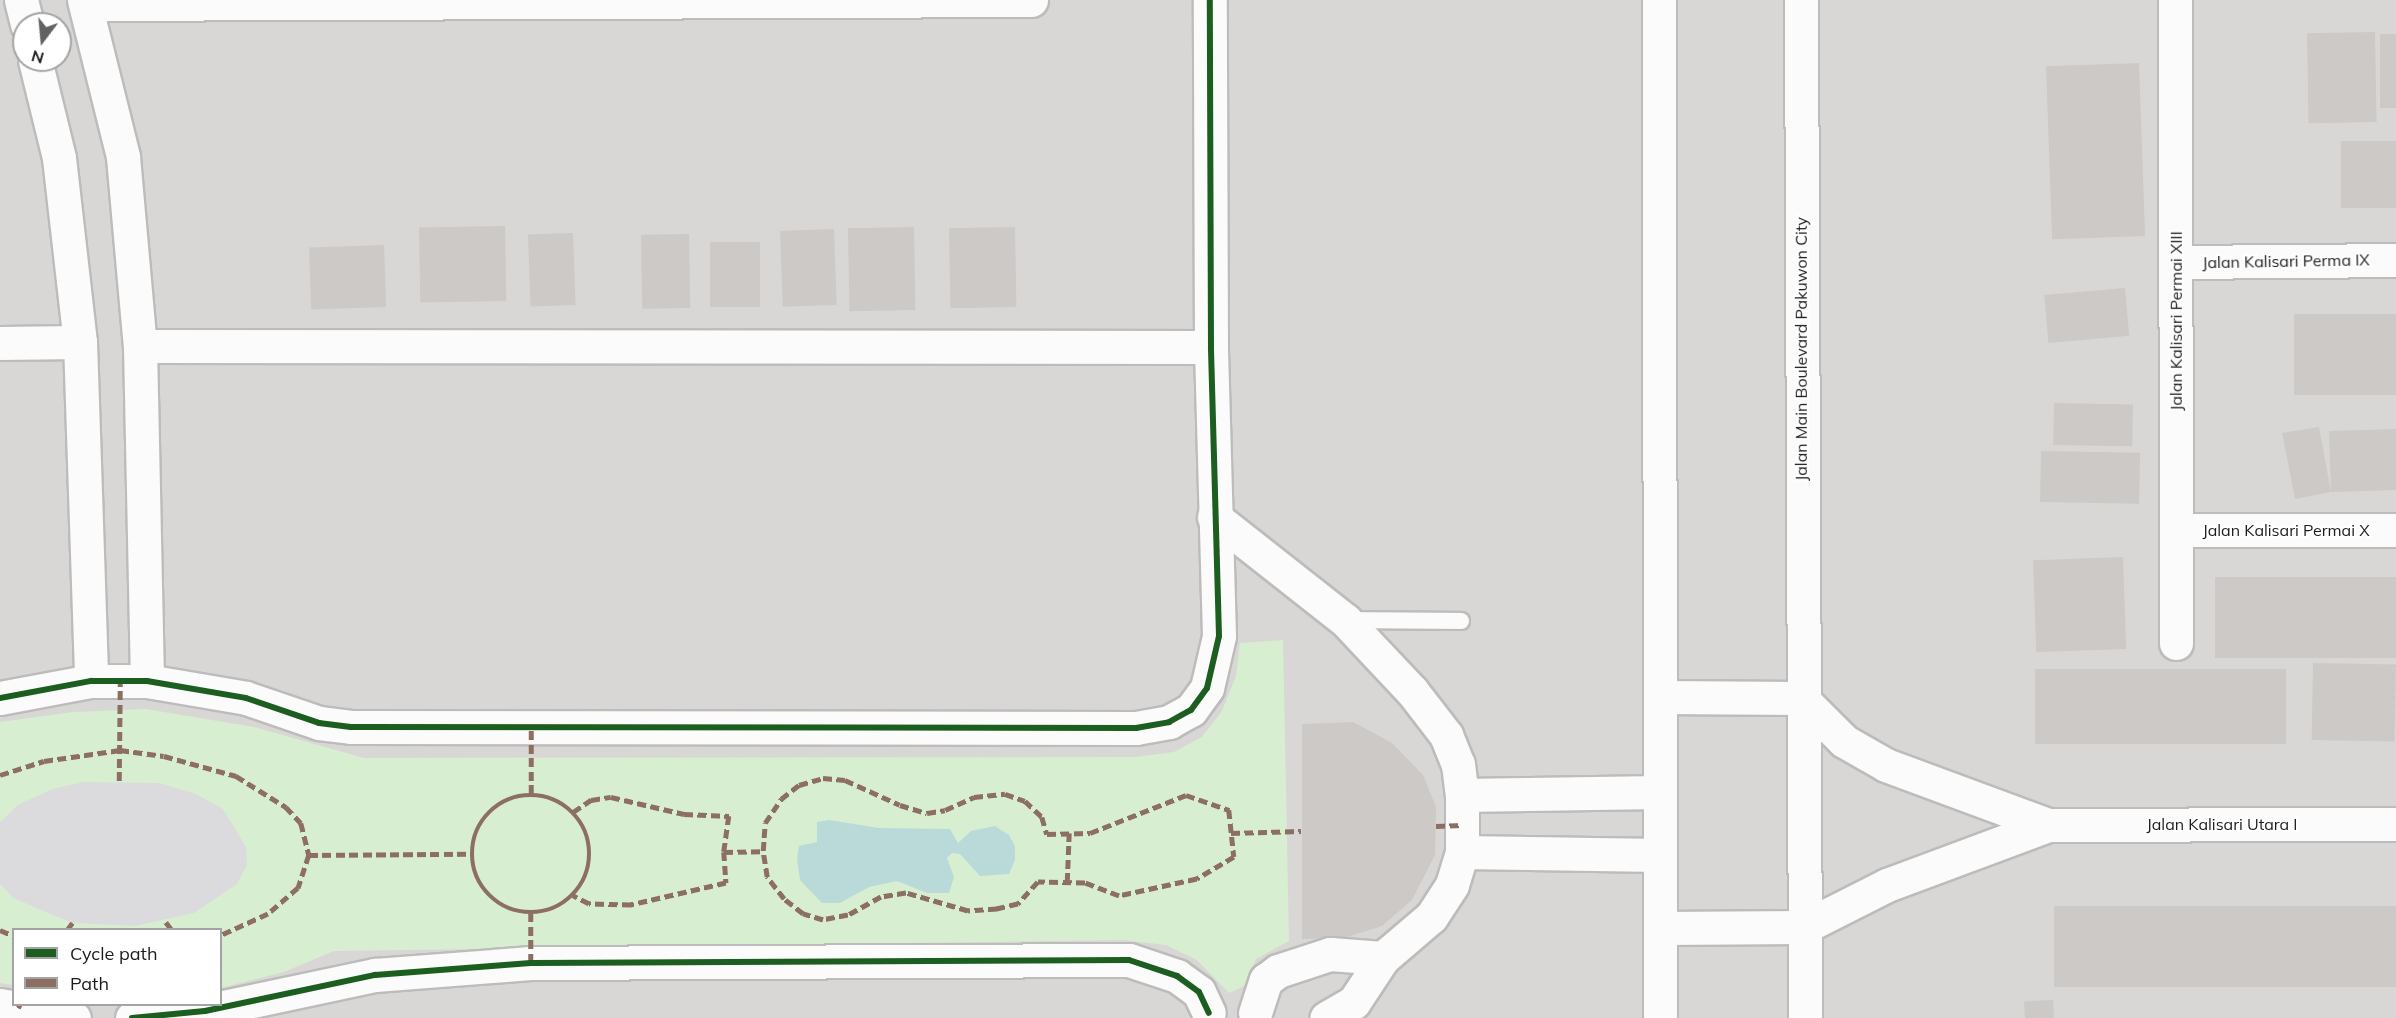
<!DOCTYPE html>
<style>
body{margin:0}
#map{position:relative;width:2396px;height:1018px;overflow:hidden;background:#eae7e4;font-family:Mulish,sans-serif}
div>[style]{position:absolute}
.residential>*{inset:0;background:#d9d7d5}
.park>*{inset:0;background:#d8eed1}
.plaza>*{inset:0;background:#dbdbde}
.water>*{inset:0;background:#badada}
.building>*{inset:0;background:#ccc9c7;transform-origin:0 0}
.roads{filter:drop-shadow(2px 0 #bdbcba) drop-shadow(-2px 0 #bdbcba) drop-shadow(0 2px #bdbcba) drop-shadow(0 -2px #bdbcba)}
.service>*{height:16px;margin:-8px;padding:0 8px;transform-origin:8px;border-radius:8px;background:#fcfbfb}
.minor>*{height:33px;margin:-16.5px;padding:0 16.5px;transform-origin:16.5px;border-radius:16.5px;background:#fcfbfb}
.tertiary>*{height:33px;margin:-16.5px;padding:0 16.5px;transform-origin:16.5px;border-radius:16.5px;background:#fcfbfb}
.quiet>*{height:4.5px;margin-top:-2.25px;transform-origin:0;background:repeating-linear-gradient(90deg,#8d6e63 0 9px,transparent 0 13.5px)}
.quiet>.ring{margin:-2.25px;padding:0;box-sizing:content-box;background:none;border:4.5px solid #8d6e63;border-radius:50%}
.cycleway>*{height:6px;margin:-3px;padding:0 3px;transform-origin:3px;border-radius:3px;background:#1b5e20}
span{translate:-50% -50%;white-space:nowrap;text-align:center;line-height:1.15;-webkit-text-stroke:4.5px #fff;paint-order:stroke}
.street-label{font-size:16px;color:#1b1b1b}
.legend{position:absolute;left:12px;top:928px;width:210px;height:78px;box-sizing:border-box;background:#fff;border:2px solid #a4a4a4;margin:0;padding:8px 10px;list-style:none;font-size:18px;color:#1b1b1b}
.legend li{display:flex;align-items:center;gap:12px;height:30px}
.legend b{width:30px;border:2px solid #a4a4a4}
.north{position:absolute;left:12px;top:12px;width:60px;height:60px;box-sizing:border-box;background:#fff;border:2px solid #a4a4a4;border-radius:50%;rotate:196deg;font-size:16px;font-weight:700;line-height:24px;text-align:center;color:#1b1b1b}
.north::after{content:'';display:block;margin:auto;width:21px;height:27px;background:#636261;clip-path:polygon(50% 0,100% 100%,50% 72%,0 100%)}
</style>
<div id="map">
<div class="residential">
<div style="clip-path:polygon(evenodd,0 0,2396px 0,2396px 1018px,0 1018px,0 0,24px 24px,60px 24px,60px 60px,24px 60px,24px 24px,0 0,14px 930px,220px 930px,220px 1004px,14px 1004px,14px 930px)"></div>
</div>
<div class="park">
<div style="clip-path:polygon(1283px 640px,1289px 941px,1256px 959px,1244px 986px,1229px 993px,1197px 960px,1166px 945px,1123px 940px,334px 951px,284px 972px,221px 988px,220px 930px,14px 930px,13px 985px,0 983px,0 722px,73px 712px,146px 709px,254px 727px,364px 758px,1136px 757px,1174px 752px,1202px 737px,1222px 711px,1236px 676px,1240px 643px)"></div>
</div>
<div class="plaza">
<div style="clip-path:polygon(83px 782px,159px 783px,194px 793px,223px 809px,246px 847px,247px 865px,237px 884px,194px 913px,135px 926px,72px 923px,13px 898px,0 884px,0 822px,18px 805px,52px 789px)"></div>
</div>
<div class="water">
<div style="clip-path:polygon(829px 820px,879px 828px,950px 829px,958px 843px,971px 831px,995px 826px,1009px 835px,1015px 846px,1015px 860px,1009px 874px,980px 876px,960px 854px,952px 853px,947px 858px,954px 877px,949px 893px,927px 893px,897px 881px,869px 887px,840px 903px,822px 903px,800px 880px,797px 859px,799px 846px,817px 842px,817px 822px)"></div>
</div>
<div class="building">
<div style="left:2375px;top:32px;width:90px;height:68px;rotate:89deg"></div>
<div style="left:2380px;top:34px;width:16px;height:74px"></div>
<div style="left:2139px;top:63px;width:173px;height:93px;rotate:88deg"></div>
<div style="left:2341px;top:141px;width:55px;height:67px"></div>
<div style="left:505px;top:226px;width:75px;height:86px;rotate:89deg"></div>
<div style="left:914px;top:227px;width:83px;height:66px;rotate:89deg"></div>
<div style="left:1015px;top:227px;width:80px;height:66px;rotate:89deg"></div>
<div style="left:834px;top:229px;width:76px;height:54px;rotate:88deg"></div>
<div style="left:573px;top:233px;width:72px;height:45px;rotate:88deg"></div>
<div style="left:689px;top:234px;width:74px;height:48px;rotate:89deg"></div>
<div style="left:710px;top:242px;width:50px;height:65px"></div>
<div style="left:384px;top:245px;width:62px;height:75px;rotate:88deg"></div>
<div style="left:2125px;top:288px;width:48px;height:81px;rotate:85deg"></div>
<div style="left:2396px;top:314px;width:81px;height:102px;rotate:90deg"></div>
<div style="left:2054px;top:403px;width:79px;height:42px;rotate:1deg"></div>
<div style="clip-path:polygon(2319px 427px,2331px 492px,2329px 431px,2396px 429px,2396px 490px,2331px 492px,2295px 499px,2282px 433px)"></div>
<div style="left:2041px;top:451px;width:99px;height:51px;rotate:1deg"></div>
<div style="left:2123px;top:557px;width:92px;height:90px;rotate:88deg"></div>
<div style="left:2396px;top:577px;width:81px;height:181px;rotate:90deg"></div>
<div style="left:2313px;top:663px;width:83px;height:77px;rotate:1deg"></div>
<div style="left:2035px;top:669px;width:251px;height:75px"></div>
<div style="clip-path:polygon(1353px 722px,1392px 743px,1423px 775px,1436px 807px,1435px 855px,1412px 900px,1382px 926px,1344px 938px,1302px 939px,1302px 724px)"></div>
<div style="left:2396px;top:906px;width:81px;height:342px;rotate:90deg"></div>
<div style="left:2053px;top:1000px;width:18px;height:29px;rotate:87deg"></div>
</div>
<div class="roads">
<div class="service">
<div style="left:1345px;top:620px;width:116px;rotate:0.5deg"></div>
</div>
<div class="minor">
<div style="left:21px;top:0;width:25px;rotate:76deg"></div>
<div style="left:84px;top:0;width:162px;rotate:76deg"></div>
<div style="left:123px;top:157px;width:190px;rotate:84.9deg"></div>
<div style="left:140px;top:346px;width:335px;rotate:88.8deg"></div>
<div style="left:2175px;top:0;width:643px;rotate:89.91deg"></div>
<div style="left:86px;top:4px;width:945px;rotate:-0.24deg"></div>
<div style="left:35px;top:60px;width:101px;rotate:76.2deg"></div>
<div style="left:59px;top:158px;width:185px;rotate:83.5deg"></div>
<div style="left:80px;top:342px;width:339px;rotate:88.1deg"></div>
<div style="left:2176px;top:262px;width:220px;rotate:-0.5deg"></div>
<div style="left:0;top:343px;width:80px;rotate:-0.7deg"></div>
<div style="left:140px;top:346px;width:1071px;rotate:0.05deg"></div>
<div style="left:1214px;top:517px;width:167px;rotate:38.2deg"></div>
<div style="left:1345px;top:620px;width:98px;rotate:46.7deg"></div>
<div style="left:1412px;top:691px;width:56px;rotate:52.3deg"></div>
<div style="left:1446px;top:735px;width:31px;rotate:68deg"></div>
<div style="left:1458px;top:764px;width:31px;rotate:83deg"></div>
<div style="left:1462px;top:795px;width:57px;rotate:90deg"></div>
<div style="left:1462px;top:852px;width:34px;rotate:107deg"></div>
<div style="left:1452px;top:885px;width:38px;rotate:123deg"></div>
<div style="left:1431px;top:917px;width:63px;rotate:139.5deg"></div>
<div style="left:1383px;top:958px;width:53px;rotate:123.4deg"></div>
<div style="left:1354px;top:1002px;width:32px;rotate:150deg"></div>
<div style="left:2176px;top:530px;width:220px"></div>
<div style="left:0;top:698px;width:93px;rotate:-10.6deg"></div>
<div style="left:91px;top:681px;width:56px"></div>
<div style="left:147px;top:681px;width:100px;rotate:9.7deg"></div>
<div style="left:246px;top:698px;width:77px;rotate:18.9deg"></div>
<div style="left:319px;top:723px;width:32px;rotate:7deg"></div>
<div style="left:351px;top:727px;width:785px;rotate:0.07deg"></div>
<div style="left:1136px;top:728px;width:34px;rotate:-10deg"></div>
<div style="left:1169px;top:722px;width:25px;rotate:-29deg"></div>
<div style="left:1191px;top:710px;width:27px;rotate:-54deg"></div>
<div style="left:1207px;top:688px;width:53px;rotate:-77deg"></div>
<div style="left:1219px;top:636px;width:289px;rotate:-91.6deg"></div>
<div style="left:1211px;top:347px;width:347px;rotate:-90.2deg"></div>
<div style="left:1462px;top:795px;width:198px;rotate:-0.9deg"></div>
<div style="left:2048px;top:825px;width:348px;rotate:-0.2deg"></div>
<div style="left:1462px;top:852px;width:198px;rotate:0.9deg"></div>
<div style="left:1660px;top:928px;width:144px;rotate:-0.4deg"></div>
<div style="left:1804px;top:927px;width:93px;rotate:-26.8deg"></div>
<div style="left:1887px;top:885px;width:172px;rotate:-20.4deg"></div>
<div style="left:2048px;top:825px;width:173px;rotate:-159.7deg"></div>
<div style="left:1886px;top:765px;width:48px;rotate:-150.3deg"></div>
<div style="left:1844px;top:741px;width:61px;rotate:-135deg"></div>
<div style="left:1801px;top:698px;width:141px;rotate:-179.6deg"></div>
<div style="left:0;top:1005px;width:75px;rotate:10deg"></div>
<div style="left:1255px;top:1013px;width:35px;rotate:-72deg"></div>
<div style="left:1266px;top:980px;width:15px;rotate:-37deg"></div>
<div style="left:1278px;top:971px;width:55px;rotate:-18.1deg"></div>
<div style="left:1330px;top:954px;width:53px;rotate:4.3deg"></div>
<div style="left:132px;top:1018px;width:73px;rotate:-5.5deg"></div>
<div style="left:205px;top:1011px;width:174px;rotate:-12deg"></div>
<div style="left:375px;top:975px;width:156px;rotate:-4.4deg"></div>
<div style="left:531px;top:963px;width:598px;rotate:-0.29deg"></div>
<div style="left:1129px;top:960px;width:51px;rotate:18.4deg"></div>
<div style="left:1177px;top:976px;width:27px;rotate:36deg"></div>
<div style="left:1199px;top:992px;width:23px;rotate:65deg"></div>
</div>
<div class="tertiary">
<div style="left:1659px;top:0;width:1018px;rotate:89.94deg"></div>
<div style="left:1801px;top:0;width:1018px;rotate:89.77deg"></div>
</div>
</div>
<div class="quiet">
<div style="left:0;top:775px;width:46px;rotate:-17.7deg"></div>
<div style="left:44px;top:761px;width:77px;rotate:-8.2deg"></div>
<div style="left:120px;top:750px;width:44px;rotate:7.8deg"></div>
<div style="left:164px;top:756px;width:75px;rotate:15.5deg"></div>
<div style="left:236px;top:776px;width:59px;rotate:31.8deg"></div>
<div style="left:286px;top:807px;width:22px;rotate:47deg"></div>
<div style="left:301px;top:823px;width:33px;rotate:76deg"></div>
<div style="left:309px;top:855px;width:35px;rotate:108deg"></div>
<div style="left:298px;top:888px;width:40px;rotate:139deg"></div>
<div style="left:268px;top:914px;width:53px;rotate:155.4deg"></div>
<div style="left:823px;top:778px;width:22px;rotate:5deg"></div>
<div style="left:845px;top:780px;width:60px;rotate:24.4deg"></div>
<div style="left:900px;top:805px;width:28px;rotate:17deg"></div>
<div style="left:927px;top:813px;width:18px;rotate:-9deg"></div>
<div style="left:945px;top:810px;width:32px;rotate:-24deg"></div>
<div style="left:974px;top:797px;width:31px;rotate:-6deg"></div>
<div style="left:1005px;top:794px;width:21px;rotate:19deg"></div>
<div style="left:1025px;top:801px;width:23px;rotate:43deg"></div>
<div style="left:1042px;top:817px;width:18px;rotate:74deg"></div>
<div style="left:1047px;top:834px;width:43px;rotate:-1.3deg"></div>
<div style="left:1090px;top:833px;width:103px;rotate:-21.6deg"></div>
<div style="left:1186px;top:795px;width:46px;rotate:19.2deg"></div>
<div style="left:1229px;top:810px;width:47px;rotate:83.9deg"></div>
<div style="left:1234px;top:857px;width:43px;rotate:149.3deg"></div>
<div style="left:1197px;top:879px;width:80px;rotate:167.7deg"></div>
<div style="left:1119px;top:896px;width:36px;rotate:-159deg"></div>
<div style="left:1085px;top:883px;width:47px;rotate:-178.8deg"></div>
<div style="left:1038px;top:882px;width:30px;rotate:132deg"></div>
<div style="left:1018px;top:904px;width:22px;rotate:167deg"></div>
<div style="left:997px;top:909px;width:29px;rotate:176deg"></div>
<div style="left:968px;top:911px;width:65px;rotate:-163.8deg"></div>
<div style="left:906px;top:893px;width:25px;rotate:171deg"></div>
<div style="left:881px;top:897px;width:38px;rotate:151deg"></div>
<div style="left:848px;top:915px;width:25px;rotate:169deg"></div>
<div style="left:823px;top:920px;width:21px;rotate:-163deg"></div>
<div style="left:803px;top:914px;width:24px;rotate:-142deg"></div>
<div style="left:784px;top:899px;width:28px;rotate:-128deg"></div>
<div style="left:767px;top:877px;width:26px;rotate:-99deg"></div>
<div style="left:763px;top:851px;width:28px;rotate:-86deg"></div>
<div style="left:765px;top:823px;width:29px;rotate:-56deg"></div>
<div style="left:781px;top:799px;width:23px;rotate:-38deg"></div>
<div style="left:799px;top:785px;width:25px;rotate:-16deg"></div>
<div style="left:119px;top:781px;width:100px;rotate:-89.4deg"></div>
<div style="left:531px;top:794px;width:68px;rotate:-90deg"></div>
<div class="ring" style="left:472px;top:795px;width:113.5px;height:113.5px"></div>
<div style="left:573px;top:812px;width:22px;rotate:-34deg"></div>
<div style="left:591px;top:800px;width:20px;rotate:-9deg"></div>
<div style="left:611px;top:797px;width:75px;rotate:13.1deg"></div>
<div style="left:684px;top:814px;width:45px;rotate:2.5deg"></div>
<div style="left:729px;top:816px;width:36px;rotate:98deg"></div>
<div style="left:724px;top:852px;width:31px;rotate:86deg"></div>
<div style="left:726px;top:883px;width:98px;rotate:167deg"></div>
<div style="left:631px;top:905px;width:42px;rotate:-178.6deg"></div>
<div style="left:589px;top:904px;width:18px;rotate:-153deg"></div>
<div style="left:1436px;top:826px;width:26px;rotate:-2deg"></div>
<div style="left:1231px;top:833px;width:70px;rotate:-1.6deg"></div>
<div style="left:724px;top:852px;width:39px;rotate:-1deg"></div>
<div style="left:309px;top:855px;width:162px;rotate:-0.4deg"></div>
<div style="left:1067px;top:882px;width:49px;rotate:-87.7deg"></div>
<div style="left:531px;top:913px;width:50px;rotate:90deg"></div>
<div style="left:166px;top:922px;width:10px;rotate:53deg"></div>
<div style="left:0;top:930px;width:15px;rotate:23deg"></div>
<div style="left:67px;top:930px;width:9px;rotate:-54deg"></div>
<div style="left:18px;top:1008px;width:4px;rotate:-63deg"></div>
</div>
<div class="cycleway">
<div style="left:0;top:698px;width:93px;rotate:-10.6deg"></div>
<div style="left:91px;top:681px;width:56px"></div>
<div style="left:147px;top:681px;width:100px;rotate:9.7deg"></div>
<div style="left:246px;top:698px;width:77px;rotate:18.9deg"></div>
<div style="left:319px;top:723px;width:32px;rotate:7deg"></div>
<div style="left:351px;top:727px;width:785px;rotate:0.07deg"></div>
<div style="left:1136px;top:728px;width:34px;rotate:-10deg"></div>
<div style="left:1169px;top:722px;width:25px;rotate:-29deg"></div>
<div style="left:1191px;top:710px;width:27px;rotate:-54deg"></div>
<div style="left:1207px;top:688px;width:53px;rotate:-77deg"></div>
<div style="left:1219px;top:636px;width:289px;rotate:-91.6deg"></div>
<div style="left:1211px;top:347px;width:347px;rotate:-90.2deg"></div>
<div style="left:132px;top:1018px;width:73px;rotate:-5.5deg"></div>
<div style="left:205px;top:1011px;width:174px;rotate:-12deg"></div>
<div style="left:375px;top:975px;width:156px;rotate:-4.4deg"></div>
<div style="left:531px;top:963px;width:598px;rotate:-0.29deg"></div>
<div style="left:1129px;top:960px;width:51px;rotate:18.4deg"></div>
<div style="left:1177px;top:976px;width:27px;rotate:36deg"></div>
<div style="left:1199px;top:992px;width:23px;rotate:65deg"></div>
</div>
<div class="street-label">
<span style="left:2286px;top:261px;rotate:-1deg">Jalan Kalisari Perma IX</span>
<span style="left:2176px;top:321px;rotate:-90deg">Jalan Kalisari Permai XIII</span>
<span style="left:1801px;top:349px;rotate:-90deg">Jalan Main Boulevard Pakuwon City</span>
<span style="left:2286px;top:530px">Jalan Kalisari Permai X</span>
<span style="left:2222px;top:824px">Jalan Kalisari Utara I</span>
</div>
<ul class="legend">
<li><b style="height:8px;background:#1b5e20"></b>Cycle path</li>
<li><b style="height:8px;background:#8d6e63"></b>Path</li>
</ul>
<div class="north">N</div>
</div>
